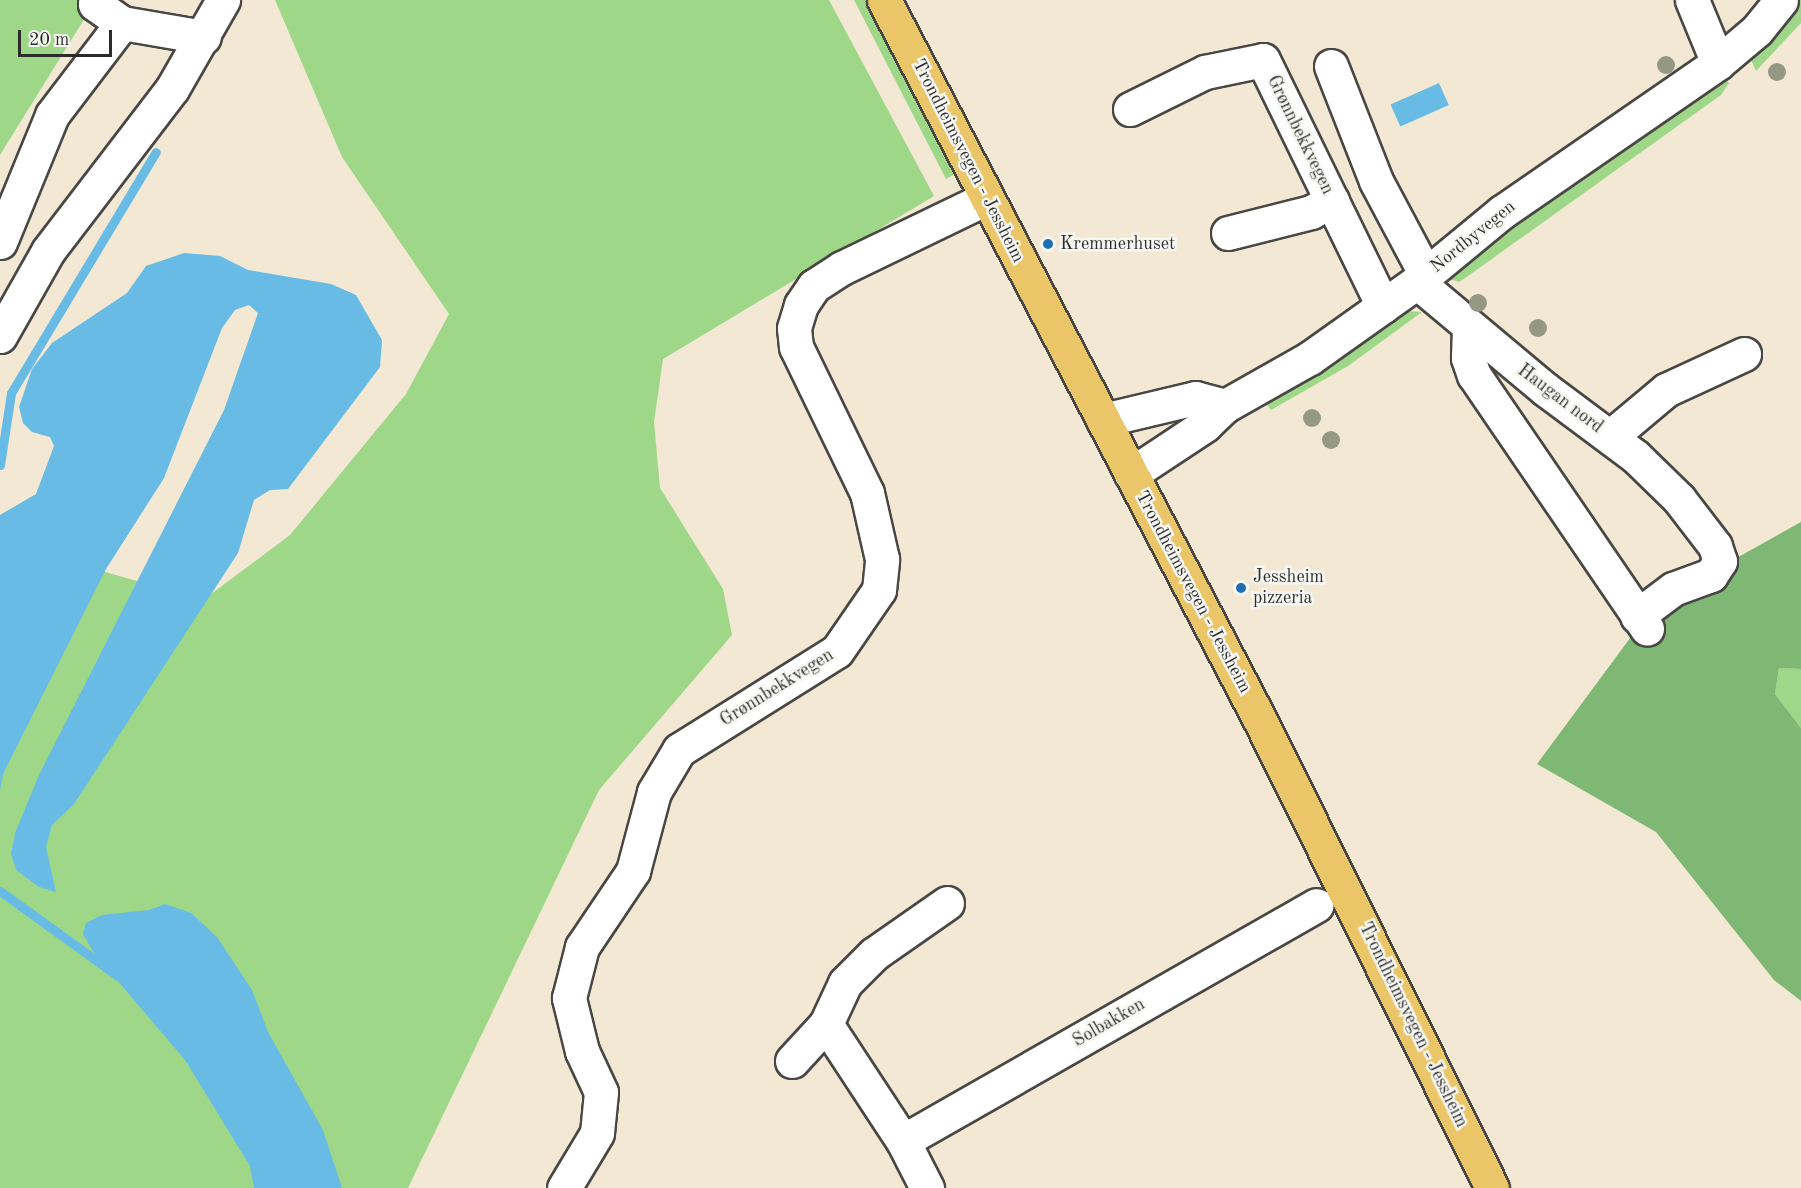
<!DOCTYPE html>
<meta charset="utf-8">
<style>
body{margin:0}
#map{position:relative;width:1801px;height:1188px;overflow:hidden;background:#f2e8d4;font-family:"Old Standard TT",serif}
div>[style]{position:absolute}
.green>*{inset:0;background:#9fd789}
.forest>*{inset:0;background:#7fb875}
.water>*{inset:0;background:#67bbe4;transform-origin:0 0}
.stream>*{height:9px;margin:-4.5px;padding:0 4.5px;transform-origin:4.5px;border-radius:4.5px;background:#67bbe4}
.roads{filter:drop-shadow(2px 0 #494744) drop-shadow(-2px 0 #494744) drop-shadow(0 2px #494744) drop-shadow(0 -2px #494744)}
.minor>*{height:33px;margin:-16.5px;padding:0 16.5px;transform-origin:16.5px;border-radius:16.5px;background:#fff}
.major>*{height:33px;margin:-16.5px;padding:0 16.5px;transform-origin:16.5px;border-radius:16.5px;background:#ebc669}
.trees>*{width:18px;height:18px;margin:-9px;border-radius:50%;background:#949884}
.dots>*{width:16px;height:16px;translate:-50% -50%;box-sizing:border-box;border:3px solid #f6f6f2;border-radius:50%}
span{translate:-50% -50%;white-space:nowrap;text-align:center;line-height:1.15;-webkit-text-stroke:5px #f6f6f2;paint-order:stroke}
.street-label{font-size:18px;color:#2b2b2b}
.poi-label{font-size:18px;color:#2b2b2b}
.left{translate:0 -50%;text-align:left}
.scale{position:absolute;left:18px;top:30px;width:94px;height:27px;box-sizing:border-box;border:3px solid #2b2b2b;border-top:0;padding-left:8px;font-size:18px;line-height:21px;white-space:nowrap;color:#2b2b2b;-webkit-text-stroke:4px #f6f6f2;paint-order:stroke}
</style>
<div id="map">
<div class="green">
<div style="clip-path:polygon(0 0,96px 0,0 155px)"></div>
<div style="clip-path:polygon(275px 0,829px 0,934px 196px,663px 359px,654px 422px,660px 488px,723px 589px,732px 635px,599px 790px,408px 1188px,0 1188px,0 598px,25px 549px,203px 600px,290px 535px,406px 394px,449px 314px,342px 157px)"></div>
<div style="clip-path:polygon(854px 0,866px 0,957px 173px,946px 179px)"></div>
<div style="clip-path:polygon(1797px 0,1801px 0,1801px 23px,1756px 71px,1749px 55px)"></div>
<div style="clip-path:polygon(1721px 75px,1729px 83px,1721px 95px,1468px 276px,1459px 282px,1450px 279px,1455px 266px)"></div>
<div style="clip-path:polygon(1406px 311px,1422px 312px,1348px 366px,1271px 410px,1263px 400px)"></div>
<div style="clip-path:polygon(1779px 668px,1801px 669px,1801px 728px,1775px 694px)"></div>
</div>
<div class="forest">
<div style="clip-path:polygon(1801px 522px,1801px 669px,1779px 668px,1775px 694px,1801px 728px,1801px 1001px,1774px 980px,1656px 832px,1537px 764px,1656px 603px)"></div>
</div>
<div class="water">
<div style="left:1439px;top:83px;width:24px;height:53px;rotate:66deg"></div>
<div style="clip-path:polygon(184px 253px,220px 256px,248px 270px,331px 284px,356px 295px,382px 340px,380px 367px,288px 489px,270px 490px,254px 500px,238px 553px,74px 804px,52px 825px,46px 847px,56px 892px,39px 887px,16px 870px,11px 854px,15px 833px,39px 775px,224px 410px,258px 313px,249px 305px,235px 310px,222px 328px,164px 478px,106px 569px,3px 774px,0 790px,0 515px,36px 494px,54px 446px,50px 437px,32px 432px,23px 423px,19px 407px,32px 369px,52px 343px,127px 293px,146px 266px)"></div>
<div style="clip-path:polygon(165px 904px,191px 913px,217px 937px,252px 990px,268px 1032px,323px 1130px,342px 1188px,254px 1188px,250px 1166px,185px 1060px,94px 953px,83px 934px,86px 923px,102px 915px,149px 910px)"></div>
</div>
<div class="stream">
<div style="left:0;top:465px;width:73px;rotate:-81.3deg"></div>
<div style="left:11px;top:393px;width:281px;rotate:-59deg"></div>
<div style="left:0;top:891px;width:145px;rotate:35.8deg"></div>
</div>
<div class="roads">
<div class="minor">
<div style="left:96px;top:0;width:4px;rotate:104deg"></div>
<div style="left:95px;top:4px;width:33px;rotate:35deg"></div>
<div style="left:1692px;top:0;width:68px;rotate:67.6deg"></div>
<div style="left:1331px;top:66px;width:123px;rotate:68.6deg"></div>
<div style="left:1376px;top:181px;width:106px;rotate:62deg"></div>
<div style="left:1130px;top:109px;width:84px;rotate:-26.3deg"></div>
<div style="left:1205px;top:72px;width:59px;rotate:-11.7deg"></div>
<div style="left:1263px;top:60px;width:274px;rotate:64deg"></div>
<div style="left:1228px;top:233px;width:86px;rotate:-14.2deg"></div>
<div style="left:1311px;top:212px;width:24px;rotate:-28deg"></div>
<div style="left:0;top:242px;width:137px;rotate:-67.7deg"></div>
<div style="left:52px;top:115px;width:116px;rotate:-52.7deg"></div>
<div style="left:122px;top:23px;width:83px;rotate:9.7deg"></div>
<div style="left:1417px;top:282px;width:167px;rotate:39.9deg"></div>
<div style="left:1545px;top:389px;width:112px;rotate:36.7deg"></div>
<div style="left:1635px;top:456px;width:62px;rotate:44.3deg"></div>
<div style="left:1679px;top:499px;width:59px;rotate:52.5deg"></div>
<div style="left:1715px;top:546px;width:16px;rotate:72deg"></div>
<div style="left:1720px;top:561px;width:17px;rotate:123deg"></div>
<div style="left:1711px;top:575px;width:40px;rotate:159.8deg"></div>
<div style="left:1673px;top:589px;width:45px;rotate:143.1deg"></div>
<div style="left:1469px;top:327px;width:31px;rotate:92deg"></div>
<div style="left:1468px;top:358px;width:18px;rotate:71deg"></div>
<div style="left:1474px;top:375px;width:307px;rotate:55.7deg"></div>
<div style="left:0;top:336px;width:98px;rotate:-60.5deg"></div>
<div style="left:48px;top:251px;width:204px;rotate:-52.6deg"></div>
<div style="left:172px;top:89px;width:103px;rotate:-60.2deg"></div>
<div style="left:1103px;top:420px;width:95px;rotate:-13.4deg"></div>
<div style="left:1195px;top:398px;width:31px;rotate:15deg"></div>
<div style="left:1610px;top:437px;width:73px;rotate:-40deg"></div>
<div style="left:1666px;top:390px;width:86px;rotate:-24.8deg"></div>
<div style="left:1131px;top:474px;width:89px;rotate:-33.5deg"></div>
<div style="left:1205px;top:425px;width:28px;rotate:-44deg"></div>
<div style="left:1225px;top:406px;width:98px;rotate:-29.5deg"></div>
<div style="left:1310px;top:358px;width:131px;rotate:-35.4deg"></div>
<div style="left:1417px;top:282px;width:110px;rotate:-39.5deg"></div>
<div style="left:1502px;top:212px;width:262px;rotate:-34.6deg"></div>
<div style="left:1718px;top:63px;width:51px;rotate:-40.2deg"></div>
<div style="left:1757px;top:30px;width:38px;rotate:-51deg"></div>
<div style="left:826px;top:1024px;width:140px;rotate:56.7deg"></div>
<div style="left:903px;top:1141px;width:53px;rotate:62.9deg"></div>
<div style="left:792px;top:1061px;width:50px;rotate:-47.4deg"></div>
<div style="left:826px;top:1024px;width:45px;rotate:-65.1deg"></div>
<div style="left:845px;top:983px;width:41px;rotate:-45deg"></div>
<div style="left:874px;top:954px;width:89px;rotate:-34.9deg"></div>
<div style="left:903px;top:1141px;width:476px;rotate:-29.7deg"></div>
<div style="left:564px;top:1188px;width:64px;rotate:-59deg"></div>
<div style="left:597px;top:1133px;width:41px;rotate:-84.4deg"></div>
<div style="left:601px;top:1092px;width:45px;rotate:-114.9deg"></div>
<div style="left:582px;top:1051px;width:55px;rotate:-103.8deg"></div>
<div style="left:569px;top:998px;width:53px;rotate:-75.7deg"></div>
<div style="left:582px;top:947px;width:92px;rotate:-56.1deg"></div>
<div style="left:633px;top:871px;width:82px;rotate:-75.1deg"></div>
<div style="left:654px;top:792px;width:49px;rotate:-59.2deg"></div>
<div style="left:679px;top:750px;width:186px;rotate:-32.1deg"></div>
<div style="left:837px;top:651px;width:74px;rotate:-55.5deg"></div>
<div style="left:879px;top:590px;width:31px;rotate:-84deg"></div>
<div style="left:882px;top:559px;width:68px;rotate:-102.8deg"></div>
<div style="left:867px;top:493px;width:162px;rotate:-115.9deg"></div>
<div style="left:796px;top:347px;width:19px;rotate:-96deg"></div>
<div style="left:794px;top:328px;width:24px;rotate:-73deg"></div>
<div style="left:801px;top:305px;width:23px;rotate:-56deg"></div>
<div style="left:814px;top:286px;width:33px;rotate:-33deg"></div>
<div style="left:842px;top:268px;width:161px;rotate:-25.8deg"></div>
</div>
<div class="major">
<div style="left:884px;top:0;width:815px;rotate:62.43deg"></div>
<div style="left:1261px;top:722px;width:520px;rotate:63.63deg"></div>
</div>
</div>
<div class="trees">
<div style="left:1666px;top:65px"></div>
<div style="left:1777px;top:72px"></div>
<div style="left:1478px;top:303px"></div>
<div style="left:1538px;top:328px"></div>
<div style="left:1312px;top:418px"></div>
<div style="left:1331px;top:440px"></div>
</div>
<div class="dots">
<div style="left:1048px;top:244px;background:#1f6fb2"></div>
<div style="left:1241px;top:588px;background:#1f6fb2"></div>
</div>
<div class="street-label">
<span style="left:1300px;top:135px;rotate:64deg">Grønnbekkvegen</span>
<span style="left:968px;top:161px;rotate:63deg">Trondheimsvegen - Jessheim</span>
<span style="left:1473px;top:237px;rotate:-39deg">Nordbyvegen</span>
<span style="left:1560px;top:399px;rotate:37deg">Haugan nord</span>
<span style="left:1193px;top:592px;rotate:62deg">Trondheimsvegen - Jessheim</span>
<span style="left:777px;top:688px;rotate:-32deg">Grønnbekkvegen</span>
<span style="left:1109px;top:1023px;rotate:-30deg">Solbakken</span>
<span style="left:1413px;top:1025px;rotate:64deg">Trondheimsvegen - Jessheim</span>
</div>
<div class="poi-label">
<span class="left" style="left:1060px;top:244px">Kremmerhuset</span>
<span class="left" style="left:1253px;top:588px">Jessheim<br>pizzeria</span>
</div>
<div class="scale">20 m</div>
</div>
